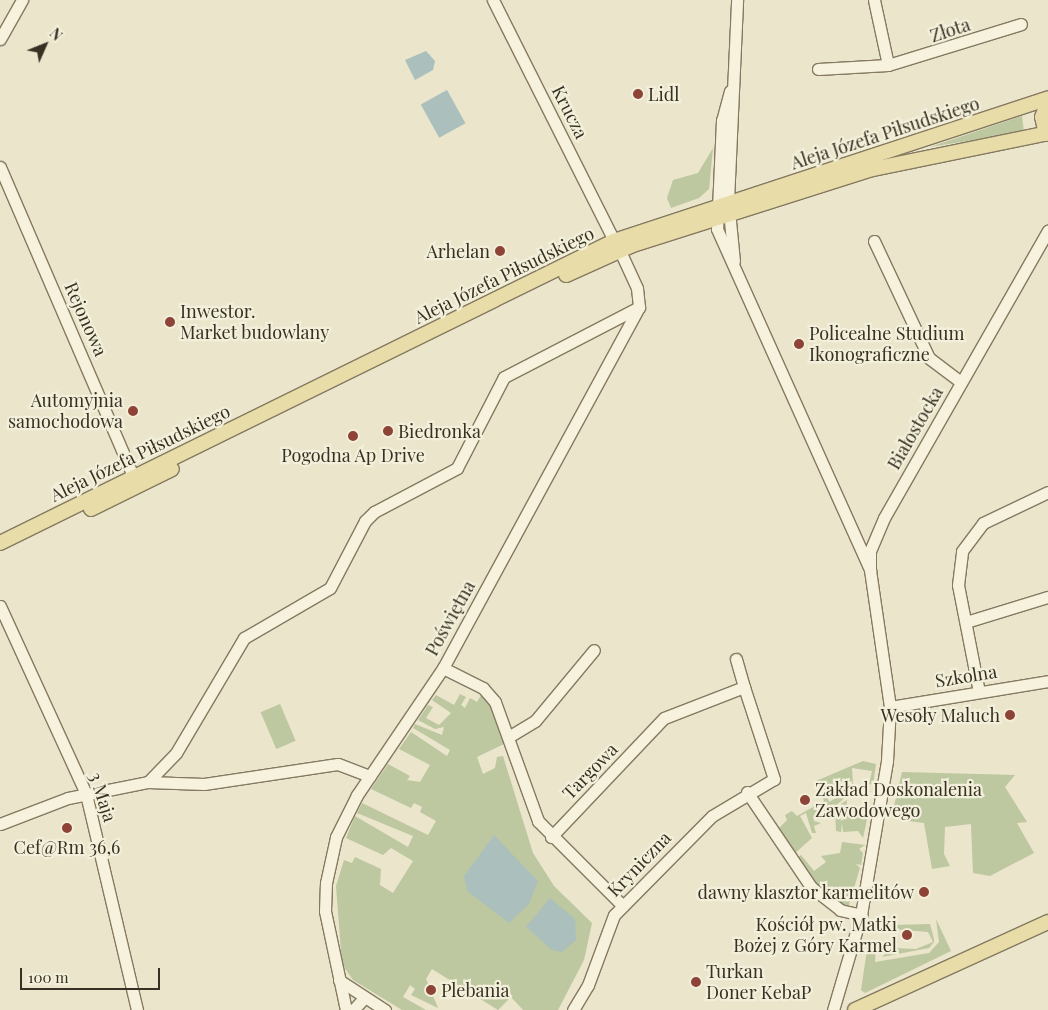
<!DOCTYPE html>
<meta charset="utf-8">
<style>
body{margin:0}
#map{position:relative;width:1048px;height:1010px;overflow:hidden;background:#eae5cb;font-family:"Playfair Display",serif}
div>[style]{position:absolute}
.green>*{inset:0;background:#bdc7a0;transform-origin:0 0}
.water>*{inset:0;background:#abbfbc;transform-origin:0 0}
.roads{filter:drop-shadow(1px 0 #857961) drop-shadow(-1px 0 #857961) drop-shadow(0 1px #857961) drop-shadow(0 -1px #857961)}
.minor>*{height:11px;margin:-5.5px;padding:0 5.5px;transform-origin:5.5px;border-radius:5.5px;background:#f6f2dd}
.major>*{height:14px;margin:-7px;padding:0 7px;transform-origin:7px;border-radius:7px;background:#e8dda8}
.dots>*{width:14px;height:14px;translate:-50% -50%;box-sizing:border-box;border:2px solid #f2efda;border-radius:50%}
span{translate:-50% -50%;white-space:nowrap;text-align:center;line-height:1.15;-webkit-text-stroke:4.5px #f2efda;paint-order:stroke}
.street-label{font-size:18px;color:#383022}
.poi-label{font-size:18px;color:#383022}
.left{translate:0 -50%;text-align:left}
.right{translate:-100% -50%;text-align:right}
.north{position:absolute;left:20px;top:20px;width:50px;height:50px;-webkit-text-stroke:4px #f2efda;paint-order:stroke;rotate:46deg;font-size:14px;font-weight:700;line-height:20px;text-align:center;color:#383022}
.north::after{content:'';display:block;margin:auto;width:18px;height:22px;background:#383022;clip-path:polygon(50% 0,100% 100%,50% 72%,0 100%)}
.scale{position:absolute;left:20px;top:968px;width:140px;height:22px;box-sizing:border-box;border:2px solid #383022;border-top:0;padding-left:6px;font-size:15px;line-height:18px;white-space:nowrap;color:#383022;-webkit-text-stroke:4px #f2efda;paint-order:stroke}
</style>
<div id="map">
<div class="green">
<div style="clip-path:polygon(1022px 116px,1024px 132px,930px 147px)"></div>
<div style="clip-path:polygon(713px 148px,709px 189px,699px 198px,671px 208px,667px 198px,673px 180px,698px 173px)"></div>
<div style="clip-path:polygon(460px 694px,466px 697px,461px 705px,465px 708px,470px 698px,477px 702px,481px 695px,490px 703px,506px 743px,477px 757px,483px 774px,495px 768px,497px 757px,503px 756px,533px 853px,554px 886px,592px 923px,584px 960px,558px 1010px,523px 1010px,511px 997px,498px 1010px,432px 969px,426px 979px,438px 1008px,411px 995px,415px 989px,410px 985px,403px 997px,426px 1010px,402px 1010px,353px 980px,342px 964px,336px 886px,344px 860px,352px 863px,355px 857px,381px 869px,380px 885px,393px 893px,413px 861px,391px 848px,383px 855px,346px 838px,355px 816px,408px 847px,413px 836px,357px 813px,362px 803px,428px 835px,436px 821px,420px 812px,422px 807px,414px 803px,411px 808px,371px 789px,388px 764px,410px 776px,407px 780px,420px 782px,430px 765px,399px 749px,411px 732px,447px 756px,450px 750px,413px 728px,415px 724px,442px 735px,444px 727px,435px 729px,418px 720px,428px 705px,433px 707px,426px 718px,439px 725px,451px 713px,432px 700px,436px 695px,454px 705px)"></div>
<div style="left:280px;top:704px;width:40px;height:21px;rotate:67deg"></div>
<div style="clip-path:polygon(863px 761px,876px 764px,873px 785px,869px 784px,872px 771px,852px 768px,853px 784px,840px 781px,832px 787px,824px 787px,829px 802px,854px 787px,872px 792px,854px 790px,834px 807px,814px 816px,814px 821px,821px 823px,814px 826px,816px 833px,812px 833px,806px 813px,800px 816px,812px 838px,793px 855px,776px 831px,787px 820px,785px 815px,792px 811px,797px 816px,824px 801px,816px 781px)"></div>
<div style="clip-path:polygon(902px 772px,1015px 775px,1005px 787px,1027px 822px,1017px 823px,1034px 853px,990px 876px,973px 873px,971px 824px,945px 827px,944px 854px,950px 866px,932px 869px,924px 823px,908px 821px,907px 807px,894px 806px)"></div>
<div style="clip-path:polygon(847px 800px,846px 812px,856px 810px,853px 819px,868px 814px,863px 838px,858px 831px,843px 832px,842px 823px,841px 832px,836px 831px,835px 808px)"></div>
<div style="clip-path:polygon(842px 842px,865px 845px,859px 849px,863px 853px,861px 865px,856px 864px,860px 868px,848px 908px,823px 892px,796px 859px,801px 855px,814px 871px,826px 862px,821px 856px,840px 853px)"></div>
<div style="clip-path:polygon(936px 919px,951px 951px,865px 993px,861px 990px,868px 943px,876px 943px,875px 962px,929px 953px,939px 942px)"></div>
<div style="clip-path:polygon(930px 924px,934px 939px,934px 942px,929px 948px,882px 957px,891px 948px,916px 949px,933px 942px,928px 932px,892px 929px,892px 925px)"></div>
</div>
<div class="water">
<div style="clip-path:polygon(426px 51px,435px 61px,433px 70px,415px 80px,405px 60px)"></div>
<div style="left:447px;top:90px;width:38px;height:30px;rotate:61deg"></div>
<div style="clip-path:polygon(494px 835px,538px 881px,529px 904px,509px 923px,467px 891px,464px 876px)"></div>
<div style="clip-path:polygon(550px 898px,575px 919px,576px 940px,562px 952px,552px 950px,526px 927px)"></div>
</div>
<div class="roads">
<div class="minor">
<div style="left:493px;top:0;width:270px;rotate:63.3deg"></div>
<div style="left:874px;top:0;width:66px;rotate:77.8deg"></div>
<div style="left:888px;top:65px;width:139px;rotate:-17.1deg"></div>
<div style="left:0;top:39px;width:45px;rotate:-60.6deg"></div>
<div style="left:818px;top:69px;width:70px;rotate:-3.3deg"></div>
<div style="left:730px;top:91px;width:30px;rotate:105deg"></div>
<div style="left:722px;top:120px;width:109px;rotate:92.6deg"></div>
<div style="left:717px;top:229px;width:374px;rotate:65.8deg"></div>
<div style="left:870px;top:570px;width:138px;rotate:81.7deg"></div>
<div style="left:890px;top:707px;width:54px;rotate:93.2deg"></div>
<div style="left:887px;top:761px;width:156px;rotate:99.6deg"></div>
<div style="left:861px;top:915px;width:99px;rotate:106.4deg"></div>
<div style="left:0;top:167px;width:346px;rotate:66.7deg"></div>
<div style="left:874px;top:241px;width:129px;rotate:64.8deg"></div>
<div style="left:929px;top:358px;width:40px;rotate:37deg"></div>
<div style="left:734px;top:261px;width:60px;rotate:-95.7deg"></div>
<div style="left:728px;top:201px;width:201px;rotate:-87.4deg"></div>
<div style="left:870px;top:568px;width:17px;rotate:-90deg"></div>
<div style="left:870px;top:551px;width:36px;rotate:-67deg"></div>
<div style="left:884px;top:518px;width:331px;rotate:-60.3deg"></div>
<div style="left:0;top:606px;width:207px;rotate:65.4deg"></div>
<div style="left:86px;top:794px;width:222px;rotate:76.7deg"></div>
<div style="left:966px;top:622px;width:86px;rotate:-17deg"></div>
<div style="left:736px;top:659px;width:29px;rotate:74deg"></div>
<div style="left:443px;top:668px;width:45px;rotate:26.6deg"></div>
<div style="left:483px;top:688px;width:18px;rotate:49deg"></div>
<div style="left:495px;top:702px;width:127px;rotate:70.1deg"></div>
<div style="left:538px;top:821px;width:120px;rotate:45deg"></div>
<div style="left:979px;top:692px;width:109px;rotate:-101.1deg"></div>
<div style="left:958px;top:585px;width:34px;rotate:-83deg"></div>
<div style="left:962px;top:551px;width:35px;rotate:-53deg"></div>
<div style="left:983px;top:523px;width:72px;rotate:-25.5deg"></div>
<div style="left:890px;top:707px;width:160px;rotate:-9.3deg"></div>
<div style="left:510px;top:736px;width:29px;rotate:-31deg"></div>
<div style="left:535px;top:721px;width:92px;rotate:-50.3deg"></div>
<div style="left:148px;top:782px;width:40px;rotate:-46deg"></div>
<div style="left:176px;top:753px;width:134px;rotate:-59.4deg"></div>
<div style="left:244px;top:638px;width:99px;rotate:-30.2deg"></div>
<div style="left:330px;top:588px;width:76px;rotate:-62.4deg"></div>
<div style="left:365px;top:521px;width:13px;rotate:-45deg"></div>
<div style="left:374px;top:512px;width:94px;rotate:-27.9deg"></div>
<div style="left:457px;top:468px;width:102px;rotate:-62.7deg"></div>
<div style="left:504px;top:377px;width:152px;rotate:-27.4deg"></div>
<div style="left:747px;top:792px;width:115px;rotate:56deg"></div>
<div style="left:811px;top:887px;width:37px;rotate:38deg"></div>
<div style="left:840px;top:910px;width:22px;rotate:13deg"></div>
<div style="left:0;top:824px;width:73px;rotate:-20.9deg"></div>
<div style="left:68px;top:798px;width:82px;rotate:-11.3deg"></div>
<div style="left:148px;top:782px;width:56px;rotate:2deg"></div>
<div style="left:204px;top:784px;width:135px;rotate:-8.5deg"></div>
<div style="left:338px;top:764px;width:34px;rotate:21deg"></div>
<div style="left:551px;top:837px;width:164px;rotate:-46.5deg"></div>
<div style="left:664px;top:718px;width:86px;rotate:-21.2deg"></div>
<div style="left:744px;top:687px;width:97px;rotate:71.9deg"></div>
<div style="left:774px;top:779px;width:72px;rotate:149.2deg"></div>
<div style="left:712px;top:816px;width:139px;rotate:134.7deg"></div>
<div style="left:614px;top:915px;width:75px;rotate:110.4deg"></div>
<div style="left:588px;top:985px;width:29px;rotate:121deg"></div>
<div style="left:339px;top:980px;width:55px;rotate:33.1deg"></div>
<div style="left:346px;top:1010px;width:101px;rotate:-102deg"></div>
<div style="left:325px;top:911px;width:28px;rotate:-88deg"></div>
<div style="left:326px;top:883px;width:47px;rotate:-77.7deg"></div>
<div style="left:336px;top:837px;width:47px;rotate:-63.4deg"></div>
<div style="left:357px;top:795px;width:153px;rotate:-55.9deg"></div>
<div style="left:443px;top:668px;width:411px;rotate:-61.5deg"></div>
<div style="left:639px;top:307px;width:19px;rotate:-96deg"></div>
<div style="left:637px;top:288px;width:41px;rotate:-114.7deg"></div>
<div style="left:353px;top:1010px;width:16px;rotate:-47deg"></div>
</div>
<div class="major">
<div style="left:1046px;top:134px;width:17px;rotate:-103deg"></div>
<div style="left:1042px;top:117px;width:15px;rotate:-67deg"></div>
<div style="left:566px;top:275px;width:73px;rotate:-24.1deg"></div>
<div style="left:633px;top:245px;width:252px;rotate:-17.6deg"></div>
<div style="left:873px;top:169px;width:179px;rotate:-11.6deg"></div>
<div style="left:91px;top:509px;width:90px;rotate:-26.3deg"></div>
<div style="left:0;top:543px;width:684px;rotate:-26.19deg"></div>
<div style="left:614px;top:241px;width:457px;rotate:-18.2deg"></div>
<div style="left:855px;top:1010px;width:212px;rotate:-24.5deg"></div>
</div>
</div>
<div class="dots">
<div style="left:638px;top:94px;background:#8e4337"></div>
<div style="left:500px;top:251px;background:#8e4337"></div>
<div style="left:170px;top:322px;background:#8e4337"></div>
<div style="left:799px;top:344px;background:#8e4337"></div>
<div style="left:133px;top:411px;background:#8e4337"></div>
<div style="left:388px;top:431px;background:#8e4337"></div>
<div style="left:353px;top:436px;background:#8e4337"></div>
<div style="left:1010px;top:715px;background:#8e4337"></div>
<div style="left:805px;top:800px;background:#8e4337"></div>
<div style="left:67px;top:828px;background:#8e4337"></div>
<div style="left:924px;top:892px;background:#8e4337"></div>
<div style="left:907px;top:935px;background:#8e4337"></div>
<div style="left:696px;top:982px;background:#8e4337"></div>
<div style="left:431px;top:990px;background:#8e4337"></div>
</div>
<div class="street-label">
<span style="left:950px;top:30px;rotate:-18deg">Złota</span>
<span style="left:570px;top:112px;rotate:63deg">Krucza</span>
<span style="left:885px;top:133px;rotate:-18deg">Aleja Józefa Piłsudskiego</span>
<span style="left:504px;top:275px;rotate:-26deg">Aleja Józefa Piłsudskiego</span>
<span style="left:86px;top:319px;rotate:66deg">Rejonowa</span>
<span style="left:915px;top:428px;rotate:-60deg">Białostocka</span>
<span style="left:140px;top:453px;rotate:-26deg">Aleja Józefa Piłsudskiego</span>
<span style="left:450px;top:618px;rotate:-61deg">Poświętna</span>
<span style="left:966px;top:676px;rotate:-9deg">Szkolna</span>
<span style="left:590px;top:771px;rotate:-46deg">Targowa</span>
<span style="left:103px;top:797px;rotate:72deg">3 Maja</span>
<span style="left:639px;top:864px;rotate:-46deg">Kryniczna</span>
</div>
<div class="poi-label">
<span class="left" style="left:648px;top:94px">Lidl</span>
<span class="right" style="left:490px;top:251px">Arhelan</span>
<span class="left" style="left:180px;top:322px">Inwestor.<br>Market budowlany</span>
<span class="left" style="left:809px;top:344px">Policealne Studium<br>Ikonograficzne</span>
<span class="right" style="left:123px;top:411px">Automyjnia<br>samochodowa</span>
<span class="left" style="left:398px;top:431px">Biedronka</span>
<span style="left:353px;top:455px">Pogodna Ap Drive</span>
<span class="right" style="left:1000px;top:715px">Wesoły Maluch</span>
<span class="left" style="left:815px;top:800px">Zakład Doskonalenia<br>Zawodowego</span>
<span style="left:67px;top:847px">Cef@Rm 36,6</span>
<span class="right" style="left:914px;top:892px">dawny klasztor karmelitów</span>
<span class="right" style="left:897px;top:935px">Kościół pw. Matki<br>Bożej z Góry Karmel</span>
<span class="left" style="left:706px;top:982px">Turkan<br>Doner KebaP</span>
<span class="left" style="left:441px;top:990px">Plebania</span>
</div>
<div class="north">N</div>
<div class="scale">100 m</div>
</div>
